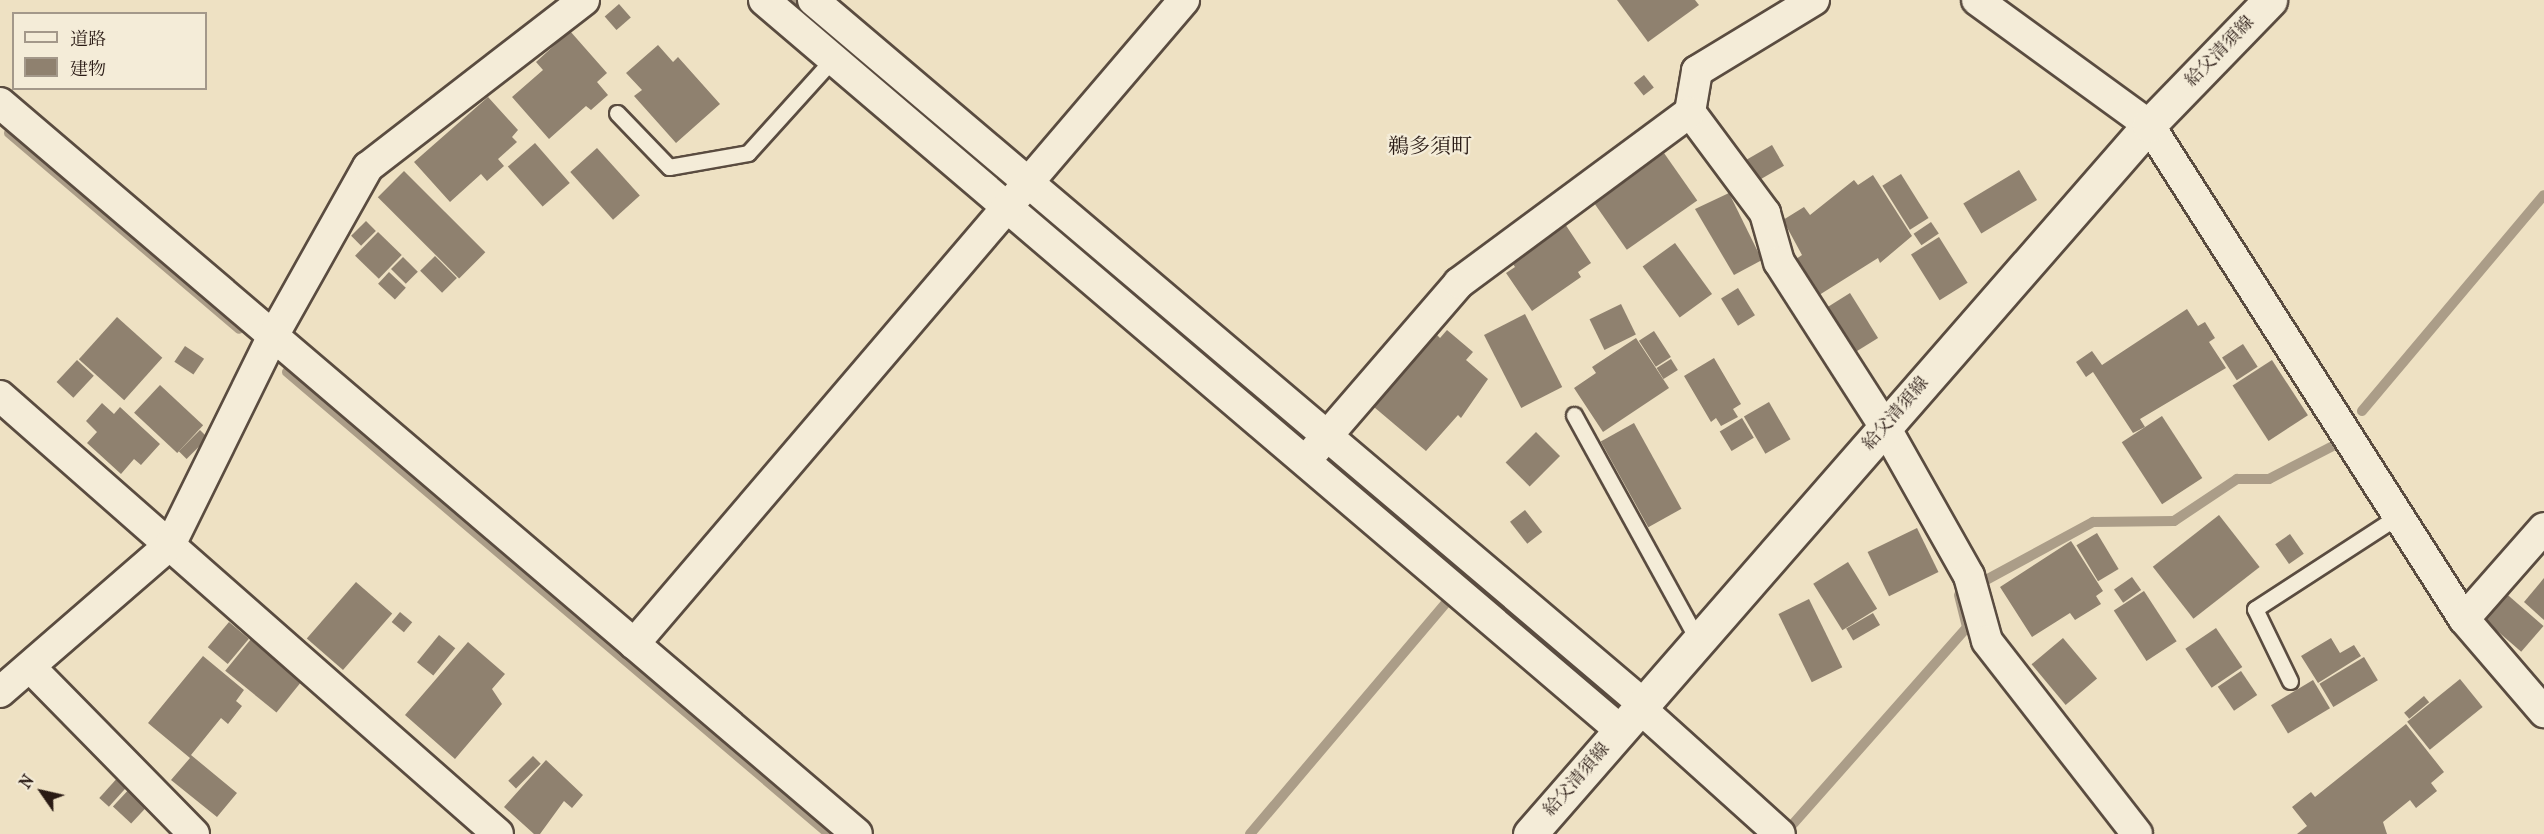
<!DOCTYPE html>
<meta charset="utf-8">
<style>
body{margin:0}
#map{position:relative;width:2544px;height:834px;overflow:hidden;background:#eee1c3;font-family:"IM FELL French Canon","Noto Serif JP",serif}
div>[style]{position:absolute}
.stream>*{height:10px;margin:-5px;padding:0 5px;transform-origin:5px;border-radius:5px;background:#ab9d88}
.building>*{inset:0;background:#8f816f;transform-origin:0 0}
.roads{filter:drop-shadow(2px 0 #5a4c40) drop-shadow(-2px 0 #5a4c40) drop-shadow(0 2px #5a4c40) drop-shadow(0 -2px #5a4c40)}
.service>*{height:15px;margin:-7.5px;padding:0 7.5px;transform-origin:7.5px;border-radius:7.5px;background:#f4ecd8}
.minor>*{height:30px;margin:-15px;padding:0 15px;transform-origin:15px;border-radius:15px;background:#f4ecd8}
.secondary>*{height:33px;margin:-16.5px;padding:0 16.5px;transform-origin:16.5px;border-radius:16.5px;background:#f4ecd8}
span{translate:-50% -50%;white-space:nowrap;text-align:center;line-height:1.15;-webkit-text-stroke:4.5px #f4ecd8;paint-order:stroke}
.street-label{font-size:18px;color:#291a14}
.quarter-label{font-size:21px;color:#291a14}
.legend{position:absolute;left:12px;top:12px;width:195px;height:78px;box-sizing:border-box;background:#f4ecd8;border:2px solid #a3988a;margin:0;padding:8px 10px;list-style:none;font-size:18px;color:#291a14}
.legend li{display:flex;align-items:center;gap:12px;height:30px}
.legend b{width:30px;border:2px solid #a3988a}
.north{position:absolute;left:12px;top:762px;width:60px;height:60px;-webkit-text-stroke:4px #f4ecd8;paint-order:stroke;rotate:304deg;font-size:16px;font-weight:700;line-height:24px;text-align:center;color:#291a14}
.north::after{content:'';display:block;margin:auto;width:21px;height:27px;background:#291a14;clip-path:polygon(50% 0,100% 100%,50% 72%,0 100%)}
</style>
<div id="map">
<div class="stream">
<div style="left:789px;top:0;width:265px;rotate:40.2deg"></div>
<div style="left:9px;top:133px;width:302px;rotate:40.4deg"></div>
<div style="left:1037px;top:210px;width:355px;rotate:40.5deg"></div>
<div style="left:287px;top:372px;width:712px;rotate:40.44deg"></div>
<div style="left:2362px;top:411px;width:282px;rotate:-49.9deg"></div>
<div style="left:1324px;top:456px;width:370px;rotate:40.5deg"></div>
<div style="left:1986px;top:580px;width:122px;rotate:-28.5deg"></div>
<div style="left:2093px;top:522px;width:81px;rotate:-0.7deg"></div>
<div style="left:2174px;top:521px;width:76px;rotate:-33.7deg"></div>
<div style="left:2237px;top:479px;width:32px"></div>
<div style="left:2269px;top:479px;width:70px;rotate:-27.3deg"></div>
<div style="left:1793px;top:824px;width:263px;rotate:-48.5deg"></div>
<div style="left:1967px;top:627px;width:33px;rotate:-104deg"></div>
<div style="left:1250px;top:834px;width:311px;rotate:-49.7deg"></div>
</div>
<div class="building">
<div style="clip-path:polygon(1617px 0,1695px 0,1699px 5px,1648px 42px)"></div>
<div style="left:619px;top:4px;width:18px;height:19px;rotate:49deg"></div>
<div style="clip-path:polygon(570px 31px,607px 73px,597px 82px,608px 95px,591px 110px,586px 106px,549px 139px,512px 97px,543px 70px,536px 62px)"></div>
<div style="clip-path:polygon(658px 45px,673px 62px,678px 57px,720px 104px,676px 143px,634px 96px,642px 90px,626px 73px)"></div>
<div style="left:1644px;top:75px;width:16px;height:13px;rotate:52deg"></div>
<div style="clip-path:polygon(488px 97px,518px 130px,512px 137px,517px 142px,498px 159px,504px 166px,487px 181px,481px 174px,450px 202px,414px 162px)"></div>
<div style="left:535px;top:143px;width:53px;height:36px;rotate:49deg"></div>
<div style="left:1772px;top:145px;width:24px;height:31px;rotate:60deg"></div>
<div style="left:597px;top:148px;width:64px;height:36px;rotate:48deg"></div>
<div style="left:1664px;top:153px;width:58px;height:86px;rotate:55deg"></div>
<div style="left:2019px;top:170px;width:35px;height:65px;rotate:59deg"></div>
<div style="left:404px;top:171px;width:115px;height:37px;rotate:45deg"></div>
<div style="left:1901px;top:174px;width:52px;height:22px;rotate:58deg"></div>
<div style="clip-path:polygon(1873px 175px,1912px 236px,1880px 263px,1878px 258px,1816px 297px,1793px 261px,1802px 255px,1783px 220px,1804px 207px,1810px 215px,1854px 180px,1858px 185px)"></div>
<div style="clip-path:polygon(1729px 193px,1762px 260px,1734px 275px,1695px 209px)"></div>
<div style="left:366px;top:221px;width:14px;height:21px;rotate:45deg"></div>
<div style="left:1931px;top:222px;width:14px;height:21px;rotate:56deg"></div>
<div style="clip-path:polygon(1565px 224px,1591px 263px,1578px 272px,1581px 277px,1532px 311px,1506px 273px,1515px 267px,1511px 261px)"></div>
<div style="left:378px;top:232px;width:33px;height:33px;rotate:44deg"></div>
<div style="left:1939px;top:237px;width:54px;height:33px;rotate:58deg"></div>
<div style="left:1675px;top:243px;width:63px;height:40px;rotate:54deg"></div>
<div style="left:435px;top:256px;width:31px;height:21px;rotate:45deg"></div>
<div style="left:403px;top:257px;width:21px;height:17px;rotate:45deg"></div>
<div style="left:389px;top:272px;width:23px;height:16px;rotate:43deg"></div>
<div style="left:1738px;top:288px;width:32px;height:20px;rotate:58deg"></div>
<div style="left:1850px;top:293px;width:53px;height:30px;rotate:58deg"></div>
<div style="left:1621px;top:304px;width:34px;height:35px;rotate:64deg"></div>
<div style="clip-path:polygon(2187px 309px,2198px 326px,2205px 322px,2215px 338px,2209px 342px,2226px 368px,2140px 419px,2145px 427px,2133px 433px,2093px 372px,2086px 377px,2076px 362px,2092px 351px,2102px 365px)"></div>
<div style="left:1525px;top:314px;width:82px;height:46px;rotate:63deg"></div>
<div style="left:117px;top:317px;width:61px;height:57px;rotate:42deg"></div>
<div style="clip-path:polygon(1447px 330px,1473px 352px,1466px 360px,1488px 379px,1461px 418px,1458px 415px,1426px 451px,1374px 407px,1436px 334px,1440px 338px)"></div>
<div style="left:1654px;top:331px;width:31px;height:18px;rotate:57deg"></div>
<div style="clip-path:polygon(1636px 338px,1669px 388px,1603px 432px,1574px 388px,1596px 373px,1592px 367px)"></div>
<div style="left:2243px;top:344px;width:27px;height:25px;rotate:57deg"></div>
<div style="left:185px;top:346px;width:23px;height:19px;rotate:34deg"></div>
<div style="clip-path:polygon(1714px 358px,1741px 404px,1733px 409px,1738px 417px,1721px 426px,1716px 418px,1711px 422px,1684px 376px)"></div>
<div style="left:1671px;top:359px;width:13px;height:17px;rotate:58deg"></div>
<div style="left:77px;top:360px;width:23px;height:30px;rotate:43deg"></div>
<div style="left:2272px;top:360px;width:66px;height:47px;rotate:57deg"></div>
<div style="left:160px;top:385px;width:59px;height:38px;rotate:43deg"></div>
<div style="left:1769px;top:402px;width:43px;height:29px;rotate:60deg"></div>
<div style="clip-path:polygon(102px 403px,114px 414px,120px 407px,160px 444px,141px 465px,134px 459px,121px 474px,87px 443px,97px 432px,86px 421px)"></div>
<div style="left:2162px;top:416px;width:74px;height:48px;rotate:57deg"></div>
<div style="left:1742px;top:418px;width:23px;height:26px;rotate:59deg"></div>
<div style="left:1634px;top:423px;width:98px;height:38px;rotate:61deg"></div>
<div style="left:200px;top:430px;width:11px;height:30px;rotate:45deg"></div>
<div style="left:1536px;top:432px;width:34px;height:43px;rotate:45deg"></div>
<div style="left:1525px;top:510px;width:28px;height:19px;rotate:52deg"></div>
<div style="left:2219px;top:515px;width:66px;height:84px;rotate:52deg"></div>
<div style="left:1917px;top:528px;width:49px;height:55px;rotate:64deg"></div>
<div style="left:2097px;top:533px;width:42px;height:24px;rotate:59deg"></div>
<div style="left:2290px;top:534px;width:24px;height:18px;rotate:55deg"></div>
<div style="clip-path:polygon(2071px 541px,2103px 591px,2096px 596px,2101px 604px,2075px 620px,2070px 613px,2032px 637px,2000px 587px)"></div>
<div style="left:1848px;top:562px;width:55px;height:41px;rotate:58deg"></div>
<div style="left:2132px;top:577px;width:16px;height:22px;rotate:55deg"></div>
<div style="clip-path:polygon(2544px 578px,2544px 620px,2524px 602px)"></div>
<div style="left:356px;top:582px;width:48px;height:75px;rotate:41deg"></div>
<div style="left:2502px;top:590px;width:55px;height:34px;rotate:41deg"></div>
<div style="left:2144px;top:591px;width:60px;height:36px;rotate:57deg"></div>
<div style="left:1809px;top:599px;width:76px;height:34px;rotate:64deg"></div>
<div style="left:400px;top:612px;width:16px;height:13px;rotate:40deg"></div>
<div style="left:1873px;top:613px;width:14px;height:31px;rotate:60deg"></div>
<div style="left:229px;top:622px;width:26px;height:33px;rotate:40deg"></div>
<div style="left:2216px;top:628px;width:47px;height:37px;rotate:56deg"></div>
<div style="left:439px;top:635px;width:21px;height:35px;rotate:39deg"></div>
<div style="left:2063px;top:638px;width:53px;height:41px;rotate:50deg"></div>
<div style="clip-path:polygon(2331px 638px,2340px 653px,2354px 645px,2361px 656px,2318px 683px,2301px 656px)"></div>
<div style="left:251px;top:639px;width:66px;height:41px;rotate:39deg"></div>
<div style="clip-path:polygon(468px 642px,505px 674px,492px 689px,502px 704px,455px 759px,405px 715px)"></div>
<div style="clip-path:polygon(203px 656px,244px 690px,236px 701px,242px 706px,228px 724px,221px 718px,191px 755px,237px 793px,217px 817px,171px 780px,190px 758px,148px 723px)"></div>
<div style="left:2364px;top:657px;width:27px;height:52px;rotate:59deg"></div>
<div style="left:2241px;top:671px;width:29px;height:28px;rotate:56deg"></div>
<div style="left:2460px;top:679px;width:36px;height:68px;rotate:51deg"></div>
<div style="left:2313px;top:680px;width:33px;height:49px;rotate:59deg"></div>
<div style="left:2424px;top:696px;width:8px;height:26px;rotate:50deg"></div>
<div style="clip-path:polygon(2406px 724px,2444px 772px,2431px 783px,2437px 791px,2416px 808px,2410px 800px,2383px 822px,2387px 834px,2297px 834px,2307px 826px,2292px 807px,2311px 792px,2315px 797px)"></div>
<div style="left:533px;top:756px;width:11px;height:35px;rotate:45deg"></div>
<div style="clip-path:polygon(546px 760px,583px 795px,572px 808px,564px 801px,540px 834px,534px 834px,504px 807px)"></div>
<div style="left:120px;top:775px;width:13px;height:31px;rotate:42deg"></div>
<div style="left:132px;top:786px;width:25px;height:28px;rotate:43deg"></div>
</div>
<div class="roads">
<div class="service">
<div style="left:617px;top:113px;width:75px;rotate:46.1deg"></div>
<div style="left:669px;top:167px;width:80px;rotate:-10deg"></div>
<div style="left:748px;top:153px;width:127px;rotate:-47.9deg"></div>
<div style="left:1574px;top:415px;width:258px;rotate:61.2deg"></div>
<div style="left:2290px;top:681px;width:80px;rotate:-115.9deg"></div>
<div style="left:2255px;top:609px;width:171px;rotate:-33deg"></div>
</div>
<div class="minor">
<div style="left:764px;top:0;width:1125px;rotate:40.46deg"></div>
<div style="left:813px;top:0;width:1088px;rotate:40.3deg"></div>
<div style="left:1814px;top:0;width:137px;rotate:148.7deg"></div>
<div style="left:1697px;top:71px;width:42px;rotate:99.7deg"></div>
<div style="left:1690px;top:112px;width:126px;rotate:53.4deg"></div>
<div style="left:1765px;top:213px;width:51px;rotate:74.1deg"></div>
<div style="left:1779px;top:262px;width:196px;rotate:57.3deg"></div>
<div style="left:1885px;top:427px;width:171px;rotate:60.6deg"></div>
<div style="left:1969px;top:576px;width:67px;rotate:74.5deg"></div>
<div style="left:1987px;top:641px;width:244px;rotate:52.1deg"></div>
<div style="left:1977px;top:0;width:213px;rotate:36deg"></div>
<div style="left:2149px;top:125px;width:586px;rotate:57.48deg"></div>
<div style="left:2464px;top:619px;width:123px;rotate:49.3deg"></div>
<div style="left:0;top:103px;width:1126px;rotate:40.46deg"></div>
<div style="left:0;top:396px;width:663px;rotate:41.33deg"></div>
<div style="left:1314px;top:451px;width:222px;rotate:-49.2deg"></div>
<div style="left:1459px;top:283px;width:287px;rotate:-36.5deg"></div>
<div style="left:2464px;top:619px;width:121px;rotate:-48.7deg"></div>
<div style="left:634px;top:644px;width:847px;rotate:-49.5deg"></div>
<div style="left:30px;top:667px;width:234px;rotate:45.5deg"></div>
<div style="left:0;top:692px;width:225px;rotate:-40.9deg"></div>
<div style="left:170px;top:545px;width:233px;rotate:-63.8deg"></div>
<div style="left:273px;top:336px;width:194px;rotate:-60.7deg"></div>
<div style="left:368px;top:167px;width:273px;rotate:-37.7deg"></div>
<div style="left:1640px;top:708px;width:188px;rotate:42deg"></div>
</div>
<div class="secondary">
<div style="left:1530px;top:834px;width:941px;rotate:-48.88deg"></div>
<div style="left:2149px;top:125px;width:174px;rotate:-45.9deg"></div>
</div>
</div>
<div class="street-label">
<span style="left:2220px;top:52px;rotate:-46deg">給父清須線</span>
<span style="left:1896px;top:414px;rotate:-49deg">給父清須線</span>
<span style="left:1577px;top:780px;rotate:-49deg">給父清須線</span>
</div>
<div class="quarter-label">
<span style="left:1430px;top:146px">鵜多須町</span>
</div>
<ul class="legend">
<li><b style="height:8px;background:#f4ecd8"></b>道路</li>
<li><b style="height:16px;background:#8f816f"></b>建物</li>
</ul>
<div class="north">N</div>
</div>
